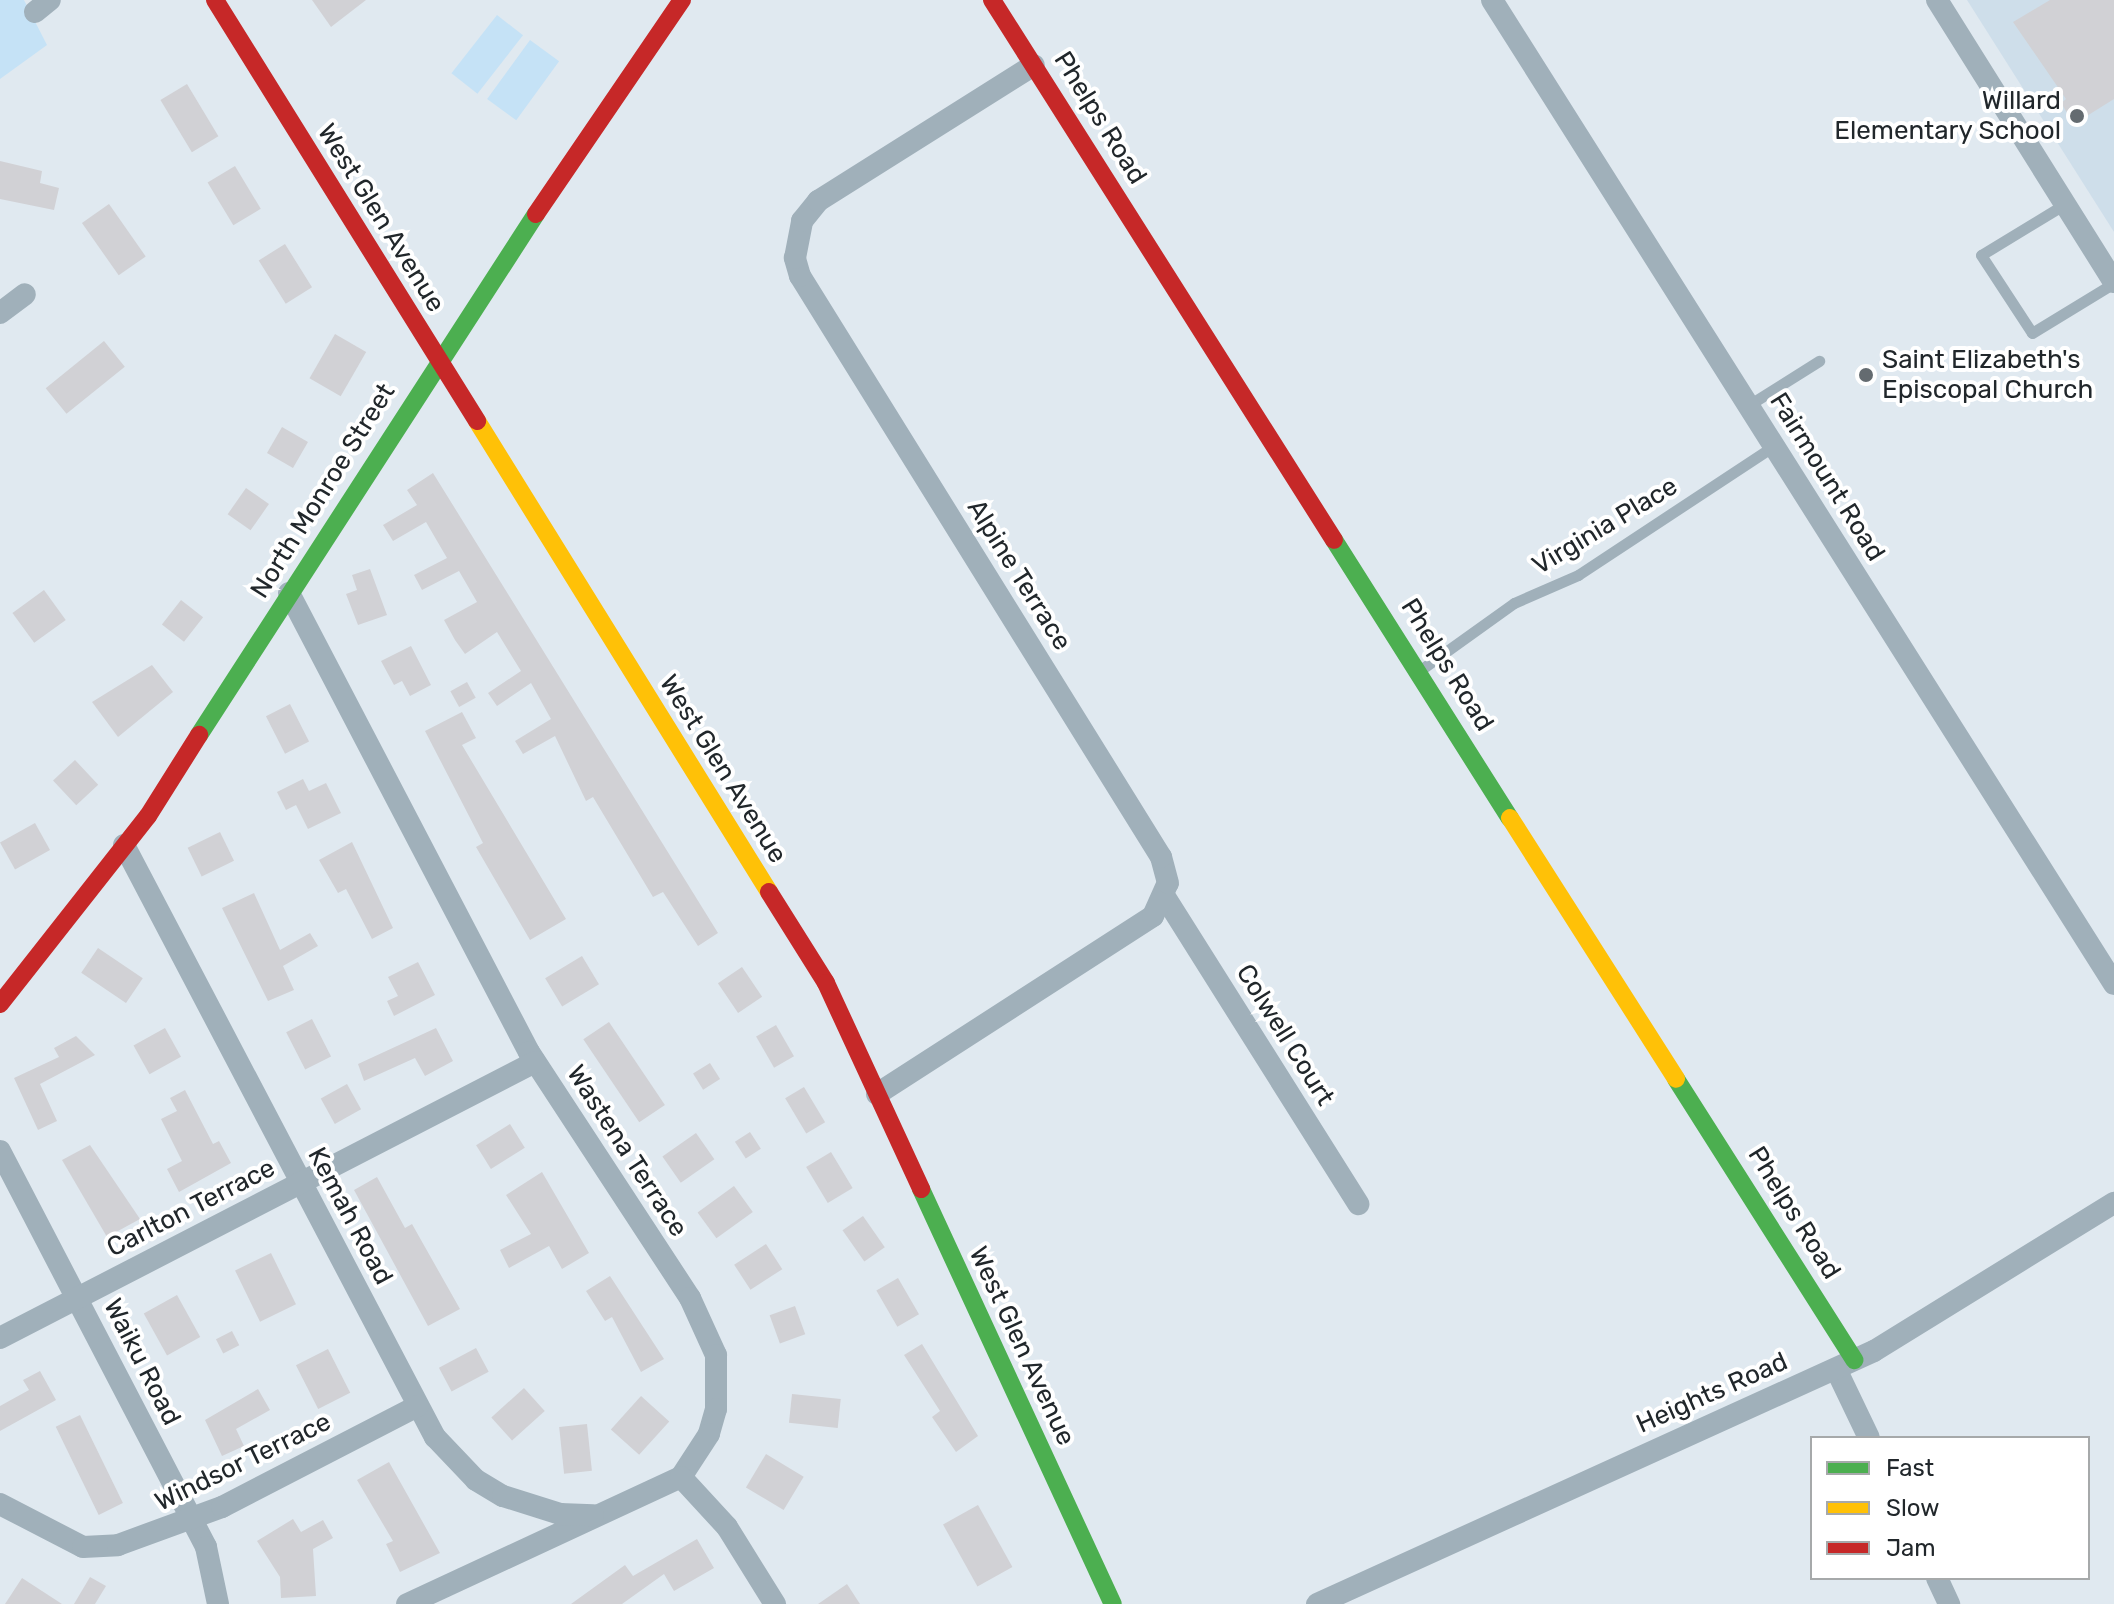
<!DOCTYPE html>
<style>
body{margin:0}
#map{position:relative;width:2114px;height:1604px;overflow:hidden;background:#e0e9f0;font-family:Rubik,sans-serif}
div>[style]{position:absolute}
.built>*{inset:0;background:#cedeea}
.green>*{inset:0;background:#c5e2f6;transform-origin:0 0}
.building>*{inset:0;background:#d1d1d5;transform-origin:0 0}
.lane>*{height:11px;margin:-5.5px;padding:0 5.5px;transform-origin:5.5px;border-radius:5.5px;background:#a0b0ba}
.street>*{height:22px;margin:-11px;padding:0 11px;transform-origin:11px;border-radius:11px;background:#a0b0ba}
.fast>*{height:18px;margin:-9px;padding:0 9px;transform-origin:9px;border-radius:9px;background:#4caf50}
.slow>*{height:18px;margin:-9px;padding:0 9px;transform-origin:9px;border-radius:9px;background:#ffc107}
.jam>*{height:18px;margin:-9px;padding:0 9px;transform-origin:9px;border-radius:9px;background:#c62828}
.dots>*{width:22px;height:22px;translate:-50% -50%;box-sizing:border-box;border:4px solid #fff;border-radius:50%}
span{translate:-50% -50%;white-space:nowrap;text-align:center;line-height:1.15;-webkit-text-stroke:8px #fff;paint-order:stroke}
.poi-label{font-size:26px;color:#21272b}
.right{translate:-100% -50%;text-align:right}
.left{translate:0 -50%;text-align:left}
.street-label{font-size:26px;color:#21272b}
.legend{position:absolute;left:1810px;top:1436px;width:280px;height:144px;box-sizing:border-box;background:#fff;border:2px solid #a6a9aa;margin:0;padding:10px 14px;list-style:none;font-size:24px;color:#21272b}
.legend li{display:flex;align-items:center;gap:16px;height:40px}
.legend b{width:40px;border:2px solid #a6a9aa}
</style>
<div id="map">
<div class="built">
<div style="clip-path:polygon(1967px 0,2114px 0,2114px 232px)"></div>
</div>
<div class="green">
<div style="clip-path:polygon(0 0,24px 0,47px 45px,0 79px)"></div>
<div style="left:497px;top:15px;width:33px;height:74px;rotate:38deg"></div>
<div style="left:530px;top:40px;width:36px;height:73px;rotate:36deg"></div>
</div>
<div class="building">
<div style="clip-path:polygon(312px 0,366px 0,331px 27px)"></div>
<div style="clip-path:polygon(2050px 0,2114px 0,2114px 99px,2074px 124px,2061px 103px,2066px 99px,2013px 22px)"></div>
<div style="left:187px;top:84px;width:61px;height:31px;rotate:59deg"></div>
<div style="clip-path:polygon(0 161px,42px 171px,40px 183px,59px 188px,54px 210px,0 199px)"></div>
<div style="left:235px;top:166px;width:50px;height:32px;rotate:59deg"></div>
<div style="left:109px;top:204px;width:64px;height:33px;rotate:55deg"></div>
<div style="left:285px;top:244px;width:51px;height:31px;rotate:58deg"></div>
<div style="left:335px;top:334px;width:36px;height:51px;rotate:30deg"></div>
<div style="left:104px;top:341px;width:33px;height:75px;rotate:51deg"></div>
<div style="left:282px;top:427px;width:30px;height:30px;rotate:30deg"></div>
<div style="clip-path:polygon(433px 473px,718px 933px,698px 946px,663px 892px,653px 897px,593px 797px,586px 801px,555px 736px,523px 754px,515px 741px,551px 719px,531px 683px,497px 706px,488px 693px,521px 671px,497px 632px,465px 654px,455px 640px,444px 620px,477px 602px,459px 571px,422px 590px,414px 575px,447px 558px,426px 522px,393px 541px,383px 525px,417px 505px,407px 490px)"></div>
<div style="left:246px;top:488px;width:28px;height:32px;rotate:35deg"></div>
<div style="clip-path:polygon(370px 569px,387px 615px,358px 625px,346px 594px,357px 590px,352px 575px)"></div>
<div style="left:44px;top:590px;width:37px;height:39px;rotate:54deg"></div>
<div style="left:181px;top:600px;width:28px;height:31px;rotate:38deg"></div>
<div style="clip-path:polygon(411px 646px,431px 685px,410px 696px,402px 681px,394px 685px,381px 661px)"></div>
<div style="clip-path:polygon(152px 665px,173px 692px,118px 737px,92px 702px)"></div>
<div style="left:467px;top:682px;width:18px;height:19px;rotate:61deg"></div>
<div style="left:290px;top:704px;width:42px;height:27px;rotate:63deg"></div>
<div style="clip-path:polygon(462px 712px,476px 738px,462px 745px,566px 919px,530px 940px,476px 847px,483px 843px,425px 731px)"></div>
<div style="left:75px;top:760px;width:34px;height:30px;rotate:47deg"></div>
<div style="clip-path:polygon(303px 779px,309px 791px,326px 783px,341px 813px,308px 829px,296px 805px,286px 810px,277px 792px)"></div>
<div style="left:35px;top:823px;width:31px;height:40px;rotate:61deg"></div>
<div style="left:220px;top:832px;width:32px;height:36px;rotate:64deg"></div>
<div style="clip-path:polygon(352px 842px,393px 928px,372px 939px,346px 889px,338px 893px,319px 860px)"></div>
<div style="clip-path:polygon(254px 893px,280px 950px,310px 933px,318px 946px,283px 966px,294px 990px,268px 1001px,222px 908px)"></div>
<div style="left:98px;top:948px;width:54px;height:30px;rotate:34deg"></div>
<div style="left:582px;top:956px;width:33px;height:43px;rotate:59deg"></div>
<div style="clip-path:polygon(418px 962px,435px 995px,394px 1016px,387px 1001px,398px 996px,388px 977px)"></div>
<div style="left:742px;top:967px;width:36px;height:29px;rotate:56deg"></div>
<div style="left:312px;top:1019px;width:42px;height:29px;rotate:63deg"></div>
<div style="left:609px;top:1022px;width:100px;height:31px;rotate:56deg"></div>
<div style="left:776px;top:1025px;width:36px;height:23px;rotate:60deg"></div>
<div style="left:165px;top:1028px;width:33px;height:36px;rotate:61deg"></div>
<div style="clip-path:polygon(436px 1028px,453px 1061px,425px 1076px,415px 1058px,364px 1081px,358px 1064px)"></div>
<div style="clip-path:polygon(76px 1036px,95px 1055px,40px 1084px,57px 1121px,38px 1130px,14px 1078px,59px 1057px,54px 1048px)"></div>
<div style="left:710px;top:1063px;width:19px;height:20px;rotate:58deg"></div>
<div style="left:347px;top:1084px;width:29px;height:30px;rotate:61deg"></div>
<div style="left:804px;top:1087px;width:41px;height:22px;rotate:59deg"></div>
<div style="clip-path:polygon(185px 1090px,213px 1144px,219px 1141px,231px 1163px,179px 1192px,167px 1169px,182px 1161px,161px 1119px,177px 1111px,170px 1098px)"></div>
<div style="left:510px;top:1124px;width:28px;height:40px;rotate:58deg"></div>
<div style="left:750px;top:1132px;width:20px;height:18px;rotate:57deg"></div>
<div style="left:696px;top:1133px;width:32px;height:41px;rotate:55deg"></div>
<div style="clip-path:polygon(90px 1145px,140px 1219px,107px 1237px,62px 1160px)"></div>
<div style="left:831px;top:1152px;width:42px;height:29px;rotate:59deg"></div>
<div style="clip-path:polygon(542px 1172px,589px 1253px,562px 1269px,549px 1246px,509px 1268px,500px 1250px,531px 1234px,506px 1195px)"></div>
<div style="clip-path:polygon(377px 1177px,405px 1228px,412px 1224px,460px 1309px,428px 1326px,354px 1190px)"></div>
<div style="left:734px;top:1186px;width:32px;height:45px;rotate:54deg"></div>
<div style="left:863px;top:1216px;width:38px;height:25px;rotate:55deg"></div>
<div style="left:766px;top:1244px;width:30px;height:38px;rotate:57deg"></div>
<div style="left:271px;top:1253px;width:57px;height:40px;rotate:64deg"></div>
<div style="clip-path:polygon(610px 1276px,664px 1359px,641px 1372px,612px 1317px,605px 1321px,586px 1291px)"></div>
<div style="left:898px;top:1278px;width:42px;height:25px;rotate:60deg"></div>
<div style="left:177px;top:1295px;width:48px;height:38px;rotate:61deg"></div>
<div style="left:795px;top:1306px;width:30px;height:27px;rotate:70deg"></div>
<div style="left:232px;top:1331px;width:16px;height:18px;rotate:63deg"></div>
<div style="clip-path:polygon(922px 1344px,978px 1436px,956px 1452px,932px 1417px,940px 1411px,904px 1355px)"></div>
<div style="left:476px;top:1348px;width:27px;height:42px;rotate:62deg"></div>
<div style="left:328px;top:1349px;width:49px;height:36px;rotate:63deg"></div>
<div style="clip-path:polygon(40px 1371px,56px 1400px,0 1431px,0 1406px,29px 1390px,23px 1380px)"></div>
<div style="left:524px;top:1388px;width:31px;height:44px;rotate:48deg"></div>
<div style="clip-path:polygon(258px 1389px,270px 1410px,236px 1429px,244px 1446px,222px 1456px,205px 1420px)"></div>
<div style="left:792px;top:1394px;width:49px;height:29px;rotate:6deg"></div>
<div style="left:641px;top:1396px;width:38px;height:45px;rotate:42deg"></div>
<div style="left:80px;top:1415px;width:98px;height:27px;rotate:64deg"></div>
<div style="left:587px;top:1424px;width:47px;height:28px;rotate:84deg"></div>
<div style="left:766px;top:1454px;width:44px;height:39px;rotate:31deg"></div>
<div style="clip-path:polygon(389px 1462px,440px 1553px,400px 1572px,386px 1544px,393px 1541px,357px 1480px)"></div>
<div style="left:978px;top:1505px;width:71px;height:40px;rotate:61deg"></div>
<div style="clip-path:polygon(293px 1519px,301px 1532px,323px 1520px,333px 1538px,313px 1549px,316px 1596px,281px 1598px,280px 1577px,257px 1541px)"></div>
<div style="clip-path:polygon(697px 1539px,714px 1568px,674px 1591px,664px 1574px,622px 1604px,571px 1604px,625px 1565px,633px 1576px)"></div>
<div style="clip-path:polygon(90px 1577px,106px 1586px,95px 1604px,74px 1604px)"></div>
<div style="clip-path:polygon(22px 1578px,62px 1604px,5px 1604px)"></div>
<div style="clip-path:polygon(847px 1584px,860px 1604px,818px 1604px)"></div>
</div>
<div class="lane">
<div style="left:2065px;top:204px;width:98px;rotate:148.7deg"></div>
<div style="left:1981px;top:255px;width:93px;rotate:56.8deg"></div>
<div style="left:2032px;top:333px;width:96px;rotate:-31.4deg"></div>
<div style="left:1749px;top:405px;width:83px;rotate:-32.2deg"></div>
<div style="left:1419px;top:671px;width:117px;rotate:-35.6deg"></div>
<div style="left:1514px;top:603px;width:70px;rotate:-23.6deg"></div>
<div style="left:1578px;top:575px;width:236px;rotate:-33.4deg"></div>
</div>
<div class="street">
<div style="left:1492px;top:0;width:1164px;rotate:57.7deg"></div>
<div style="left:1937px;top:0;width:333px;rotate:57.9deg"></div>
<div style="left:35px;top:12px;width:19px;rotate:-39deg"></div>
<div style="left:0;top:313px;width:31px;rotate:-37deg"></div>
<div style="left:289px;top:593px;width:518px;rotate:62.4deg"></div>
<div style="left:529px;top:1052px;width:294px;rotate:56.8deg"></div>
<div style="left:690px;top:1298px;width:63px;rotate:65.5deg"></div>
<div style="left:716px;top:1355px;width:54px;rotate:90deg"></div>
<div style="left:716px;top:1409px;width:26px;rotate:106deg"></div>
<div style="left:709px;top:1434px;width:51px;rotate:123.1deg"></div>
<div style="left:681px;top:1477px;width:302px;rotate:155.1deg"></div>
<div style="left:124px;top:845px;width:669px;rotate:62.29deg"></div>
<div style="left:435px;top:1437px;width:59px;rotate:46.4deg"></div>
<div style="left:476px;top:1480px;width:31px;rotate:31deg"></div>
<div style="left:503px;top:1496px;width:60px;rotate:17.5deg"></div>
<div style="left:560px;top:1514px;width:33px;rotate:2deg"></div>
<div style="left:1165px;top:897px;width:363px;rotate:57.8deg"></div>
<div style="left:877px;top:1094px;width:328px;rotate:-32.8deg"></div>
<div style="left:1153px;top:916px;width:36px;rotate:-66deg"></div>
<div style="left:1168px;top:883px;width:27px;rotate:-105deg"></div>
<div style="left:1161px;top:857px;width:684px;rotate:-121.85deg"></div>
<div style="left:800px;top:276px;width:19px;rotate:-106deg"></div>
<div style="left:795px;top:258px;width:38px;rotate:-79deg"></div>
<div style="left:802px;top:221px;width:26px;rotate:-51deg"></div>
<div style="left:818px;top:201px;width:255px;rotate:-32.2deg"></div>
<div style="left:0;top:1151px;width:446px;rotate:62.5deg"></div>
<div style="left:206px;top:1547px;width:58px;rotate:78.1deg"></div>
<div style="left:0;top:1338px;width:602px;rotate:-27.29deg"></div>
<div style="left:1836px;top:1369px;width:76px;rotate:64.4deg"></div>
<div style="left:681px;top:1477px;width:68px;rotate:47.4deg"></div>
<div style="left:727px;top:1527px;width:91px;rotate:58.1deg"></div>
<div style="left:0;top:1504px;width:93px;rotate:27.4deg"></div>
<div style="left:83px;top:1547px;width:35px;rotate:-3deg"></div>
<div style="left:118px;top:1545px;width:111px;rotate:-20.1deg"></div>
<div style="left:222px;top:1507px;width:220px;rotate:-27.3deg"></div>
<div style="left:1937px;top:1578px;width:29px;rotate:65deg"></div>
<div style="left:1317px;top:1604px;width:612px;rotate:-24.43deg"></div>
<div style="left:1874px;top:1351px;width:282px;rotate:-31.7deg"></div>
</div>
<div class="fast">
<div style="left:1334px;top:540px;width:329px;rotate:57.7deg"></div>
<div style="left:199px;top:735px;width:620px;rotate:-57.1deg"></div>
<div style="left:1676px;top:1079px;width:333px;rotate:57.6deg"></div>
<div style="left:921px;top:1189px;width:457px;rotate:65.2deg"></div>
</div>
<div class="slow">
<div style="left:477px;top:421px;width:554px;rotate:58.2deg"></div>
<div style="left:1510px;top:818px;width:309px;rotate:57.5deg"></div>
</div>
<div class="jam">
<div style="left:215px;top:0;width:496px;rotate:58.1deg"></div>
<div style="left:992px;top:0;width:639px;rotate:57.65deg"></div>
<div style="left:536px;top:214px;width:259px;rotate:-55.7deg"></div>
<div style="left:769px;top:892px;width:107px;rotate:57.9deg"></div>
<div style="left:826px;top:983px;width:227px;rotate:65.2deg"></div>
<div style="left:0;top:1004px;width:239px;rotate:-51.8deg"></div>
<div style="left:148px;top:816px;width:96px;rotate:-57.8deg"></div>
</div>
<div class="dots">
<div style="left:2077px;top:116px;background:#646b70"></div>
<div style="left:1866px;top:375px;background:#646b70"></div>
</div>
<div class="poi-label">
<span class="right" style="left:2061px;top:116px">Willard<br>Elementary School</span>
<span class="left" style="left:1882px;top:375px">Saint Elizabeth's<br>Episcopal Church</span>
</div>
<div class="street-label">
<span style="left:1100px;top:118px;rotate:58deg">Phelps Road</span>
<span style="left:381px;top:218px;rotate:58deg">West Glen Avenue</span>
<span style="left:1827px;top:477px;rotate:58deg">Fairmount Road</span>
<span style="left:323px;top:491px;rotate:-58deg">North Monroe Street</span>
<span style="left:1605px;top:526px;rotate:-31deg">Virginia Place</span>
<span style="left:1019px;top:575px;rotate:58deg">Alpine Terrace</span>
<span style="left:1447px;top:665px;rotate:58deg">Phelps Road</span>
<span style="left:723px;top:769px;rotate:58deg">West Glen Avenue</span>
<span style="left:1285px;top:1035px;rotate:58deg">Colwell Court</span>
<span style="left:627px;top:1151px;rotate:57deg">Wastena Terrace</span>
<span style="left:191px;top:1208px;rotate:-27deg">Carlton Terrace</span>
<span style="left:1794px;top:1213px;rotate:58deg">Phelps Road</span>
<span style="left:350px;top:1216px;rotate:62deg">Kemah Road</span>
<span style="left:1022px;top:1346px;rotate:65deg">West Glen Avenue</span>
<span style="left:142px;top:1362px;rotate:63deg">Waiku Road</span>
<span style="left:1712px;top:1393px;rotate:-24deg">Heights Road</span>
<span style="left:243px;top:1462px;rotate:-26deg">Windsor Terrace</span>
</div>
<ul class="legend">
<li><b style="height:10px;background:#4caf50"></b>Fast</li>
<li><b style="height:10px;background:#ffc107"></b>Slow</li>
<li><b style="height:10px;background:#c62828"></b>Jam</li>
</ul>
</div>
